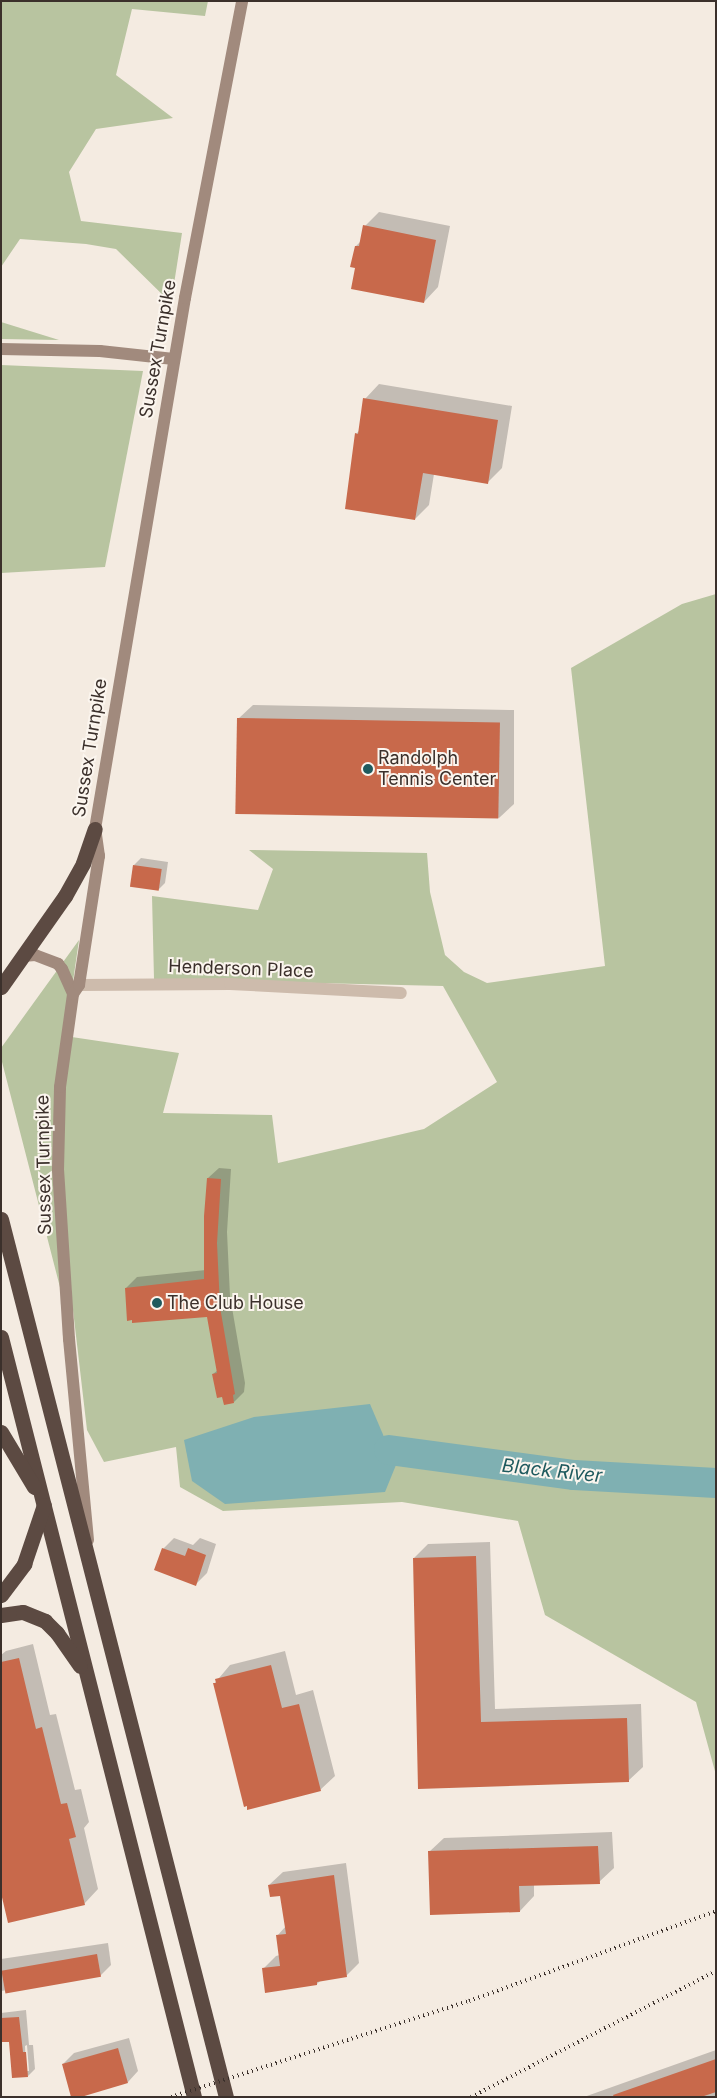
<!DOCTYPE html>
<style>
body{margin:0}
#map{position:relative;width:717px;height:2098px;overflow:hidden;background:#f4ebe1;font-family:Inter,sans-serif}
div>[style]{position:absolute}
.green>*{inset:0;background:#b8c4a0}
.water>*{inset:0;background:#7fb0b2}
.shadow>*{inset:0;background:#0003}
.river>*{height:30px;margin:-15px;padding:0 15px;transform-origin:15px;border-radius:15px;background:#7fb0b2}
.building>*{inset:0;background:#c8694b;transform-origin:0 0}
.street>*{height:12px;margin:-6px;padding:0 6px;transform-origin:6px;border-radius:6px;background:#cdbbac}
.secondary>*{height:12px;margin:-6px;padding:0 6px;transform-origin:6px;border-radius:6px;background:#a18a7d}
.highway>*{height:15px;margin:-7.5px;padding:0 7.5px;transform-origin:7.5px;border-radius:7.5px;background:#5c4a42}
.rail>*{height:4px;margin-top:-2px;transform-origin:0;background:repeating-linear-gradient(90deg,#3b302b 0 1px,transparent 0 5px)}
.dots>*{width:14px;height:14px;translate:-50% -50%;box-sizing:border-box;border:2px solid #fbf5ee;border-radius:50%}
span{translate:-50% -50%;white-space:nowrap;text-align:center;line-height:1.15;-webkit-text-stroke:4px #fbf5ee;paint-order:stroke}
.street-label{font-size:18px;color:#3b302b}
.poi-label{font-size:18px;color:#3b302b}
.left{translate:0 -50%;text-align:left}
.water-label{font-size:19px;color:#1f5a5e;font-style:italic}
.frame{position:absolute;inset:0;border:2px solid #3b302b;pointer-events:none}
</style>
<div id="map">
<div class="green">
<div style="clip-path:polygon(1px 1px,208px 1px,205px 16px,132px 9px,116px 75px,173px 118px,96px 129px,69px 172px,81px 221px,182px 233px,171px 303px,116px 249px,86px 244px,20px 239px,1px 267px)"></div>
<div style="clip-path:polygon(1px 322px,59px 340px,1px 339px)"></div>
<div style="clip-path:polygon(1px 365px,143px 371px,105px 567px,1px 573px)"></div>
<div style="clip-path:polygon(716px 594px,716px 1775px,696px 1702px,545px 1615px,518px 1521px,402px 1502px,223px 1511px,180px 1487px,176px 1447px,104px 1462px,87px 1430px,73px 1310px,63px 1299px,1px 1058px,1px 1048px,79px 940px,65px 1036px,179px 1053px,163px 1113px,272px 1115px,278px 1163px,424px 1129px,497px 1082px,443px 986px,154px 979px,152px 896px,258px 910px,273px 869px,249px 850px,427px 853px,430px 892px,445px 955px,464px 972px,487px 983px,605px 966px,571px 668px,682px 604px)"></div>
</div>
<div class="water">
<div style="clip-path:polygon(370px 1404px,396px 1465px,385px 1492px,225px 1504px,192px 1481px,184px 1440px,254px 1417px)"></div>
</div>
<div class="shadow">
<div style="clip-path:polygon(379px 212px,450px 226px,438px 287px,424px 302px,357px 267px,356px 246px,362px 240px,365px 226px)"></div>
<div style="clip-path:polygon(379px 384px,512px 406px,502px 468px,487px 483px,434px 474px,429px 505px,415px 519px,356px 434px,360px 430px,365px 399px)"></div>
<div style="clip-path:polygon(253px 705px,514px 710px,514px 804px,499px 818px,238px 719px)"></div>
<div style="clip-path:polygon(141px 858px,168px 862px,165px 883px,158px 890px,134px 865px)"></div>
<div style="clip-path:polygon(219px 1168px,231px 1169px,227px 1232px,230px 1296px,245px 1383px,244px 1392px,234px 1402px,213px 1374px,218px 1370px,208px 1316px,126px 1288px,137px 1277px,206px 1270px,208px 1178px)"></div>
<div style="clip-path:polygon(174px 1538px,193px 1545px,200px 1538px,216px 1544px,207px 1573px,196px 1584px,163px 1549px)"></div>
<div style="clip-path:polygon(490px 1542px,495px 1709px,641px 1704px,643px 1767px,628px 1781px,419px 1787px,414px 1558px,428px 1544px)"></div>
<div style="clip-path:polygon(33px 1644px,50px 1715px,56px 1714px,75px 1790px,81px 1789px,89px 1822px,84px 1828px,98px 1889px,84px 1904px,1px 1888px,1px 1655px,6px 1651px)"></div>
<div style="clip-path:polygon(285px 1651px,296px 1695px,313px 1690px,335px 1776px,320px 1790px,214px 1684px,230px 1665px)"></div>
<div style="clip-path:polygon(612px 1832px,614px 1868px,599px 1882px,534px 1885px,534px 1896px,520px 1911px,429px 1852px,444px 1838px)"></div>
<div style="clip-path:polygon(346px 1863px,359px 1963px,346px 1976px,321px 1980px,317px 1984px,263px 1969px,276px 1956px,280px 1955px,277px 1936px,286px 1926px,281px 1895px,269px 1885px,283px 1872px)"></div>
<div style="clip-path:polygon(108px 1943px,111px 1965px,100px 1976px,1px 1991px,1px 1959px)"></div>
<div style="clip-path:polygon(evenodd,26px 2010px,29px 2045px,33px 2045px,35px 2069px,28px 2076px,10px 2040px,1px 2041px,1px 2013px,26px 2010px,27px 2045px,29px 2071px,26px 2071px,25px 2046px,27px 2045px)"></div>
<div style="clip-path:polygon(129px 2038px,138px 2071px,128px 2082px,63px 2064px,74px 2053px)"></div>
<div style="clip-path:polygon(716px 2050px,716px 2097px,584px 2097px)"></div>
</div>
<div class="river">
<div style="left:389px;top:1450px;width:187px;rotate:7.7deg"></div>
<div style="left:574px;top:1475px;width:142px;rotate:3.2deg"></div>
</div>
<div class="building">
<div style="clip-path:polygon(363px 225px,436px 240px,424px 303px,351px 289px,355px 268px,350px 267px,355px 246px,359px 246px)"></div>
<div style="clip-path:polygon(363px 398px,498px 420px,488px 484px,423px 473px,415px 520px,345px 509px,355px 433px,358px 434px)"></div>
<div style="left:237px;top:718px;width:263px;height:96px;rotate:1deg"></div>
<div style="left:133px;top:865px;width:29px;height:22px;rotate:8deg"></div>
<div style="clip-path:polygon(207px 1178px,221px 1179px,217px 1243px,220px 1307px,235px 1394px,233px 1395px,234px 1403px,224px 1405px,222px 1397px,217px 1398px,212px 1374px,217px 1373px,207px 1317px,132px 1323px,132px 1320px,127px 1321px,125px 1288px,204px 1279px,204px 1216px)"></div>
<div style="clip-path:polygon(162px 1548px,185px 1556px,188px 1548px,206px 1555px,196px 1586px,154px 1570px)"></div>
<div style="clip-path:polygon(476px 1556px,481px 1722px,627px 1718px,629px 1782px,418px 1789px,413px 1558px)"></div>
<div style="clip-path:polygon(19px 1658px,36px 1729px,42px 1727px,61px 1804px,67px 1803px,76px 1837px,69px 1839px,85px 1905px,8px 1923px,1px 1893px,1px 1662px)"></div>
<div style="clip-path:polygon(271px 1665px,282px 1708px,299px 1704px,321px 1791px,247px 1810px,247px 1806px,244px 1807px,213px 1683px,216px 1683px,215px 1679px)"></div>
<div style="clip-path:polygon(598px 1846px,600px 1884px,519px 1886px,520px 1912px,430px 1915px,428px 1851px)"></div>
<div style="clip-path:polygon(334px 1875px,347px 1977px,317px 1982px,317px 1985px,265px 1993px,262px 1968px,280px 1966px,276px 1935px,286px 1934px,280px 1896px,270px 1897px,268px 1885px)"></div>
<div style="left:97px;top:1954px;width:23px;height:97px;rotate:80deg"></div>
<div style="clip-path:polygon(19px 2017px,23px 2052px,26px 2052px,28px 2077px,12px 2078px,9px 2042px,1px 2042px,1px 2018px)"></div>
<div style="clip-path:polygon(118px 2048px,128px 2083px,81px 2097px,71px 2097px,62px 2064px)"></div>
<div style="clip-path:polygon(716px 2059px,716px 2092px,701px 2097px,614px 2097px,613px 2095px)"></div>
</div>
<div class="street">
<div style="left:79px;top:985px;width:151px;rotate:-0.4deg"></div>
<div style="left:230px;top:984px;width:171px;rotate:3deg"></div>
</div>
<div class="secondary">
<div style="left:1px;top:349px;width:99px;rotate:1.2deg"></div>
<div style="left:100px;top:351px;width:74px;rotate:6.2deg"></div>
<div style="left:23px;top:956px;width:12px;rotate:-5deg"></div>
<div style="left:35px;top:955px;width:25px;rotate:21deg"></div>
<div style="left:58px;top:964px;width:6px;rotate:51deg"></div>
<div style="left:62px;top:969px;width:27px;rotate:66deg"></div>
<div style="left:88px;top:1540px;width:202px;rotate:-95.4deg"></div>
<div style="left:69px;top:1339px;width:169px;rotate:-93.7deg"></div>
<div style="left:58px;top:1170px;width:83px;rotate:-88.6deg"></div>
<div style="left:60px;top:1087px;width:94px;rotate:-82deg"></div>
<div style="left:73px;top:994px;width:11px;rotate:-56deg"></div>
<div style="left:79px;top:985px;width:131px;rotate:-81.2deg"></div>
<div style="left:99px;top:856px;width:27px;rotate:-98deg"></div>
<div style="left:95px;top:829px;width:539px;rotate:-80.38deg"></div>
<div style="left:185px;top:298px;width:302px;rotate:-79.1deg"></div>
</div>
<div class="highway">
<div style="left:1px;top:987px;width:111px;rotate:-54.9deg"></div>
<div style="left:65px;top:896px;width:38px;rotate:-61deg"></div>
<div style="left:83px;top:863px;width:36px;rotate:-71deg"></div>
<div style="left:1px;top:1219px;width:906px;rotate:75.63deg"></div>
<div style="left:1px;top:1337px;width:784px;rotate:75.75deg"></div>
<div style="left:1px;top:1432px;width:64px;rotate:59deg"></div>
<div style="left:1px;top:1595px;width:39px;rotate:-53deg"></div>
<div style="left:24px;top:1564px;width:62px;rotate:-71.3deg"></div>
<div style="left:1px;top:1615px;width:22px;rotate:-8deg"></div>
<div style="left:23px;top:1612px;width:24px;rotate:22deg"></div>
<div style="left:45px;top:1621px;width:17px;rotate:45deg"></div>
<div style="left:57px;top:1633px;width:40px;rotate:55.1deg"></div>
</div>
<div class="rail">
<div style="left:171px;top:2097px;width:313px;rotate:-17.9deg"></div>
<div style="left:469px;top:2001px;width:263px;rotate:-20deg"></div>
<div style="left:471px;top:2097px;width:276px;rotate:-27.2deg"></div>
</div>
<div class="dots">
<div style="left:368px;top:769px;background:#1f5a5e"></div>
<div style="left:157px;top:1303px;background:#1f5a5e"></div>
</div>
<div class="street-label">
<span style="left:158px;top:349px;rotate:-80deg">Sussex Turnpike</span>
<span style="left:90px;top:748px;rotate:-81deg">Sussex Turnpike</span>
<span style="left:241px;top:969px;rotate:2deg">Henderson Place</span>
<span style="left:44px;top:1165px;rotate:-91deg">Sussex Turnpike</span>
</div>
<div class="poi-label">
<span class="left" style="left:378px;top:769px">Randolph<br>Tennis Center</span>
<span class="left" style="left:167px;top:1303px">The Club House</span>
</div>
<div class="water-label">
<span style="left:552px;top:1471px;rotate:6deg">Black River</span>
</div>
<div class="frame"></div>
</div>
